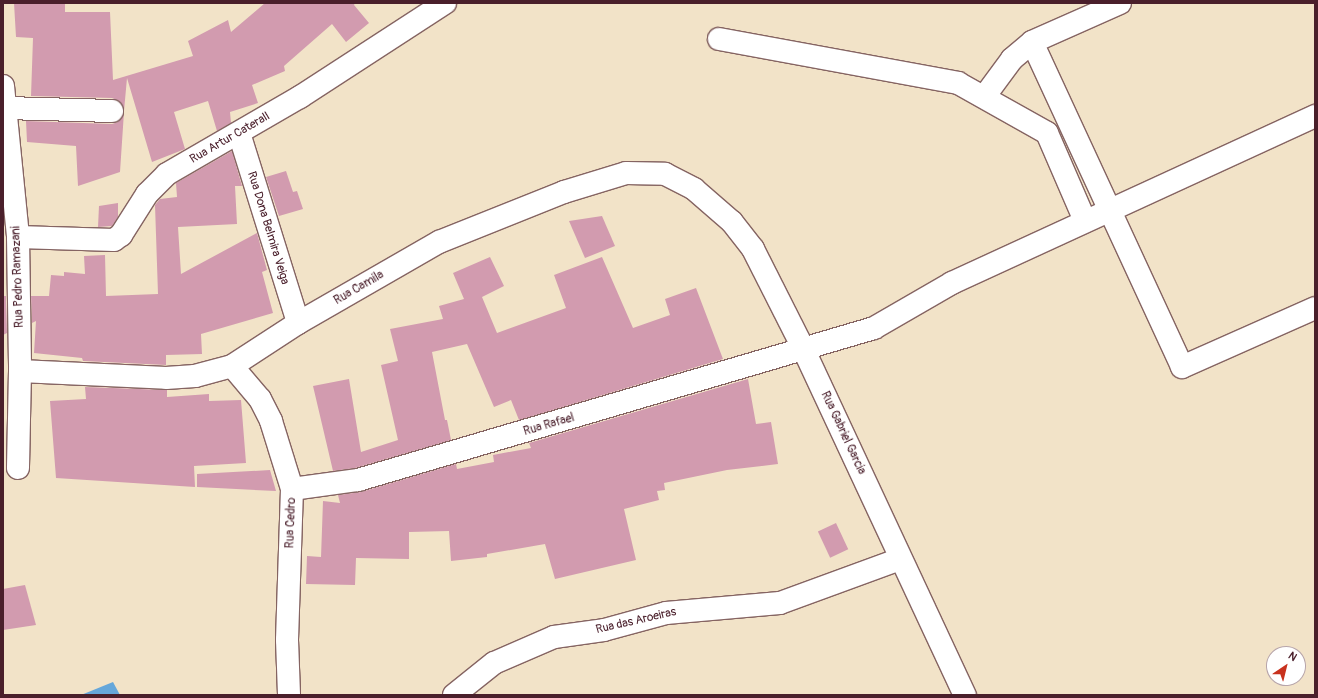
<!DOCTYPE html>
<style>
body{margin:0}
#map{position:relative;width:1318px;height:698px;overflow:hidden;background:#f2e3c8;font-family:Pangolin,sans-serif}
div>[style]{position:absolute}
.water>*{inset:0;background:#66a7da}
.building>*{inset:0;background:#d29baf;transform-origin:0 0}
.roads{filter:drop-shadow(1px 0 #856462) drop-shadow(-1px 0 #856462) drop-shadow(0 1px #856462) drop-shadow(0 -1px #856462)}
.minor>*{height:22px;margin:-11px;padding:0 11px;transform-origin:11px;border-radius:11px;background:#fff}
span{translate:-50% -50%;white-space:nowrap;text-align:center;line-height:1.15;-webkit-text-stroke:3px #fff;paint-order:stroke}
.street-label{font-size:12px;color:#4a1f2b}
.frame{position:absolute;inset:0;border:4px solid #4a1f2b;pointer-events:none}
.north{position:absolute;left:1266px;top:646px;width:40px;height:40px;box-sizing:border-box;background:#fff;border:1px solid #b7a5aa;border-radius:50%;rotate:35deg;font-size:11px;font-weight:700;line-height:16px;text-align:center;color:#4a1f2b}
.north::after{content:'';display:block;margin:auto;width:14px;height:18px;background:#c8321e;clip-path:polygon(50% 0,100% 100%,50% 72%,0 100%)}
</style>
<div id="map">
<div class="water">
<div style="clip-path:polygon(113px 682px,120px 695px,81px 695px)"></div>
</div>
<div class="building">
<div style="clip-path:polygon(14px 3px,65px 3px,65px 12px,110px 12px,113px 80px,193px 56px,188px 41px,228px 20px,231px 32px,265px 3px,355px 3px,354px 5px,369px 23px,346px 42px,332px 24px,284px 66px,285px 71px,252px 85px,258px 103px,230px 112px,231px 123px,217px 131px,208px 101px,174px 112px,185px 149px,152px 162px,127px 78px,124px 111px,119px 101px,112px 98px,31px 96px,33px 38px,16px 37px)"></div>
<div style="clip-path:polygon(124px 112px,120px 172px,78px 186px,76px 146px,27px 142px,26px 121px,112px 124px,118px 122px)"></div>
<div style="clip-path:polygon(232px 151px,242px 186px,235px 186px,237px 224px,178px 227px,181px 274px,257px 233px,267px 270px,262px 272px,273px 313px,201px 334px,202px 354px,166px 355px,166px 365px,83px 361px,82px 358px,34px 353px,36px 321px,32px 323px,31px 296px,49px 296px,51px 275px,64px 276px,64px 272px,85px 274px,84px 256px,105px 255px,106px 296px,158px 294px,155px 205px,160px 199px,177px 197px,176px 183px)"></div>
<div style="clip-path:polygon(286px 171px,293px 192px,297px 191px,303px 209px,279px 216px,266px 177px)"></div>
<div style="clip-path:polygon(118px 203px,118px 217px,112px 226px,98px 227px,99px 206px)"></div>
<div style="clip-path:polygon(602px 216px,615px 246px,585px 258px,569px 221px)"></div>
<div style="clip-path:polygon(490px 257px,504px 286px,482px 297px,497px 333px,566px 308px,554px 275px,602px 257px,633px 328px,670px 315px,665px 299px,696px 288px,723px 359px,519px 420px,511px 400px,494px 407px,467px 344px,432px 352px,445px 420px,447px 420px,451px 440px,355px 468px,333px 471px,313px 386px,349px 379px,361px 452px,398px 440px,381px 365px,398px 361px,390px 329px,443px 319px,439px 306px,464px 299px,453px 273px)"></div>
<div style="clip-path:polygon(3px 296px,6px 296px,7px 333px,3px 335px)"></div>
<div style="clip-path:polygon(748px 379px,756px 424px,771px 422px,778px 464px,727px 470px,664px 483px,665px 490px,657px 491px,659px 500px,624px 509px,636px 560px,555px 579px,545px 544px,487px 554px,487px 557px,451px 561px,449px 531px,409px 532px,409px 559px,356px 558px,355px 585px,306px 584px,307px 556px,321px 557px,323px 501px,340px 503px,338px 495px,361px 492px,456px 464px,457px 469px,494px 462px,493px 455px,531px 448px,529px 443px)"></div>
<div style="clip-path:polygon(85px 387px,167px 390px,167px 397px,209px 394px,209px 401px,241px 400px,246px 463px,194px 466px,195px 487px,56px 478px,50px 401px,86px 399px)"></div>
<div style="clip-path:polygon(270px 470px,276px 491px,197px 487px,197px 474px)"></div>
<div style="left:836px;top:523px;width:29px;height:20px;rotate:65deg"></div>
<div style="clip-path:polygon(25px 585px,36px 625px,3px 630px,3px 589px)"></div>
</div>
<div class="roads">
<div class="minor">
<div style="left:1120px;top:3px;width:96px;rotate:156.1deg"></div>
<div style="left:1032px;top:42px;width:358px;rotate:65.2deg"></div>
<div style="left:1182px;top:367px;width:145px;rotate:-23.9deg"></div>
<div style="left:719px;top:39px;width:243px;rotate:10.4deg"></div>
<div style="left:958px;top:83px;width:102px;rotate:29.3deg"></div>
<div style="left:1047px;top:133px;width:96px;rotate:66.6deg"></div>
<div style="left:3px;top:86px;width:152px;rotate:84.3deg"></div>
<div style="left:18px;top:237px;width:134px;rotate:89.1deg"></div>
<div style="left:20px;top:371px;width:97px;rotate:91.2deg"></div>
<div style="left:984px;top:97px;width:47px;rotate:-53.6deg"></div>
<div style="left:1012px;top:59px;width:26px;rotate:-40deg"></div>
<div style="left:5px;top:108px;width:107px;rotate:1.6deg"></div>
<div style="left:239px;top:133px;width:199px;rotate:72.7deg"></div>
<div style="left:18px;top:237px;width:96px;rotate:1.8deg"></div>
<div style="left:114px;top:240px;width:9px;rotate:-36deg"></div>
<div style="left:121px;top:235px;width:49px;rotate:-57.6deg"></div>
<div style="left:147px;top:194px;width:28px;rotate:-45deg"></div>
<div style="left:167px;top:174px;width:154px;rotate:-30.1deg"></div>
<div style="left:300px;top:97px;width:173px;rotate:-33deg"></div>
<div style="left:232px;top:366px;width:43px;rotate:49.7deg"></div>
<div style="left:260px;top:399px;width:25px;rotate:63deg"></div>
<div style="left:271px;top:421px;width:71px;rotate:72.8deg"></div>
<div style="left:292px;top:489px;width:151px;rotate:91.9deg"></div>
<div style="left:287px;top:640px;width:55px;rotate:87.9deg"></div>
<div style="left:20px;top:371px;width:146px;rotate:2.7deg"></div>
<div style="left:166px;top:378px;width:29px;rotate:-4deg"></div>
<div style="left:195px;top:376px;width:38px;rotate:-15deg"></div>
<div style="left:232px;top:366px;width:79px;rotate:-33.1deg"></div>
<div style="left:298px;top:323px;width:163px;rotate:-29.9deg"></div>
<div style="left:439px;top:242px;width:135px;rotate:-21.8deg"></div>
<div style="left:564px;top:192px;width:65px;rotate:-17deg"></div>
<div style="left:626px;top:173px;width:39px;rotate:1deg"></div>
<div style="left:665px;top:174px;width:33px;rotate:27deg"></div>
<div style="left:694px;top:189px;width:50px;rotate:41deg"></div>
<div style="left:732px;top:222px;width:34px;rotate:52deg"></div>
<div style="left:753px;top:249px;width:111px;rotate:63.2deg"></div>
<div style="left:803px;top:348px;width:383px;rotate:65deg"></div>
<div style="left:292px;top:489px;width:67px;rotate:-7.8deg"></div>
<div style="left:358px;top:480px;width:538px;rotate:-16.41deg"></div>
<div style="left:874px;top:328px;width:90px;rotate:-30deg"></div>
<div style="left:952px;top:283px;width:400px;rotate:-24.7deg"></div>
<div style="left:454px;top:695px;width:51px;rotate:-38.7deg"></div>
<div style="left:494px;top:663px;width:65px;rotate:-23.4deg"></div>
<div style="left:554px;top:637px;width:50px;rotate:-8deg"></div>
<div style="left:604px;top:630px;width:64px;rotate:-15.3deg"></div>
<div style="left:666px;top:613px;width:114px;rotate:-5deg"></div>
<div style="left:780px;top:603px;width:128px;rotate:-20.1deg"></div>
</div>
</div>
<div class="street-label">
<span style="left:230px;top:138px;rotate:-30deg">Rua Artur Caterall</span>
<span style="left:268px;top:228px;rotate:73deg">Rua Dona Belmira Veiga</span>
<span style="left:18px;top:277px;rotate:-92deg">Rua Pedro Ramazani</span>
<span style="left:359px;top:288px;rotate:-30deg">Rua Camila</span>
<span style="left:549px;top:425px;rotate:-16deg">Rua Rafael</span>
<span style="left:843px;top:433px;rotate:65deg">Rua Gabriel Garcia</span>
<span style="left:291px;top:523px;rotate:-88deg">Rua Cedro</span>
<span style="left:636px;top:621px;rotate:-13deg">Rua das Aroeiras</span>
</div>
<div class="frame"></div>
<div class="north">N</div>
</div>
